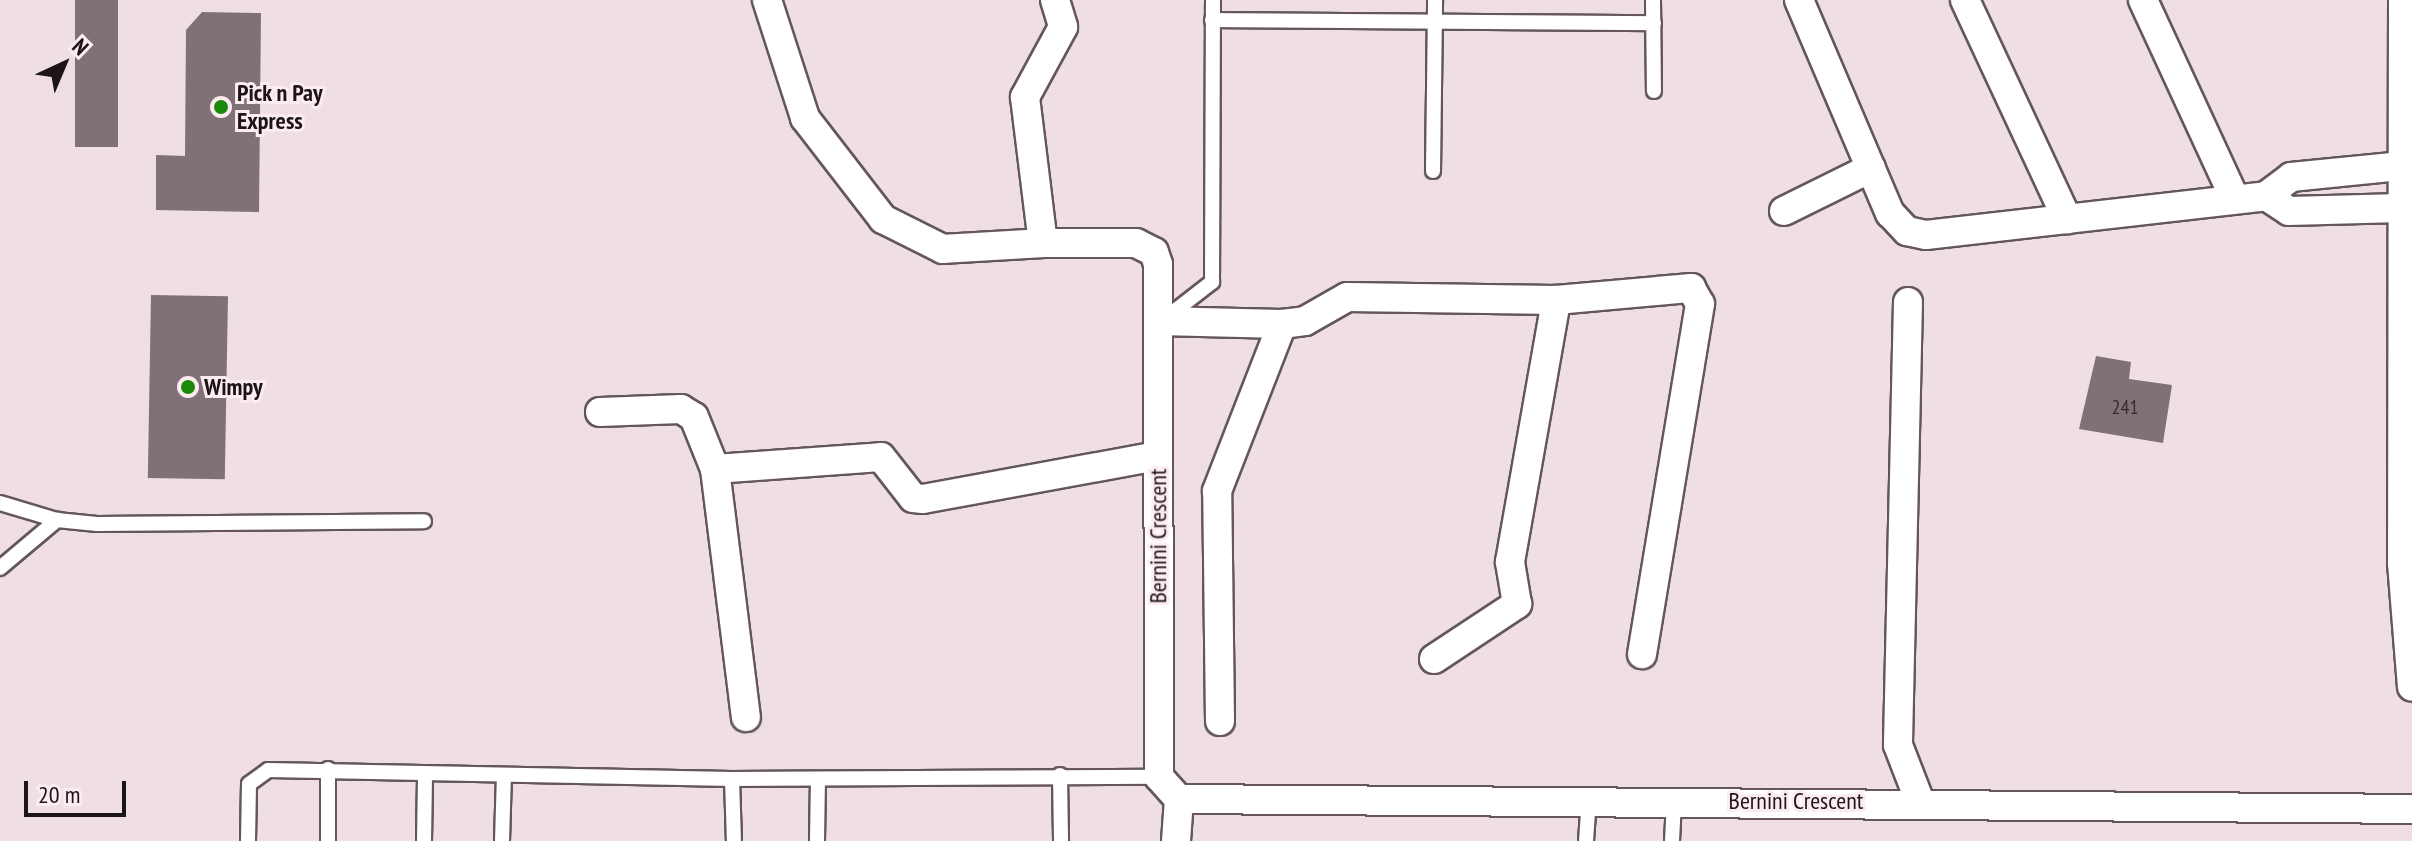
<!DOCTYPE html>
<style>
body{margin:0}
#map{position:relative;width:2412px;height:841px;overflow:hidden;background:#efdee5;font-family:"PT Sans Narrow",sans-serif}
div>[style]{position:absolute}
.building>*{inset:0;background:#807177;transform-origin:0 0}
.roads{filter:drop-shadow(2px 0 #64565c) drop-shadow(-2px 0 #64565c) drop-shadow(0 2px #64565c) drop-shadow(0 -2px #64565c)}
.lane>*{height:14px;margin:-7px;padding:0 7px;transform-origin:7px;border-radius:7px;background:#fff}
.street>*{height:28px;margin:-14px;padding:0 14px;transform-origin:14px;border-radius:14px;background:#fff}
.dots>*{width:22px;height:22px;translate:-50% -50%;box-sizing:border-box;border:4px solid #fdebf2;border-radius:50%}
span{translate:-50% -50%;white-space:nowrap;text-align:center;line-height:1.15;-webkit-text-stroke:6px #fdebf2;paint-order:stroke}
.number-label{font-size:20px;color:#342c30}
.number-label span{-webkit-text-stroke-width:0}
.poi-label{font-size:24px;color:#1b1518;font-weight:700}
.left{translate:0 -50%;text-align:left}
.street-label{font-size:24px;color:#1b1518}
.north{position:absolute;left:24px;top:24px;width:80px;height:80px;-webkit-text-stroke:6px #fdebf2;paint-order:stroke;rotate:44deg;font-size:22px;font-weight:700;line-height:32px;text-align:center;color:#1b1518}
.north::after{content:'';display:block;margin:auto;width:28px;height:36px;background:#1b1518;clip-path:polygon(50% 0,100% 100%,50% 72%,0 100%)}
.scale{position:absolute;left:24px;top:781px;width:102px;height:36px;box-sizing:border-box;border:4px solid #1b1518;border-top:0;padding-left:10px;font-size:24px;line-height:28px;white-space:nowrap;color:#1b1518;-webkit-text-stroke:6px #fdebf2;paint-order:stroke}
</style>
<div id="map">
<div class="building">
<div style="left:75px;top:0;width:43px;height:147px"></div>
<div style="clip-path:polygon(202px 12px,261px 13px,259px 212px,156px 210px,156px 155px,185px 156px,186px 30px)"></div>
<div style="left:151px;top:295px;width:77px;height:183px;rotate:1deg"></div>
<div style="clip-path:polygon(2096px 356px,2131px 362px,2129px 379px,2172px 385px,2163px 443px,2079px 429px)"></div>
</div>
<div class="roads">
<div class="lane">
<div style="left:1653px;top:0;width:91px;rotate:89.4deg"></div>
<div style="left:1212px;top:20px;width:442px;rotate:0.4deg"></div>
<div style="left:1433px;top:171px;width:171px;rotate:-89.3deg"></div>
<div style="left:1167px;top:317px;width:57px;rotate:-37.9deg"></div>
<div style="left:1212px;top:282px;width:282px;rotate:-89.8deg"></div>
<div style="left:0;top:503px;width:59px;rotate:16.6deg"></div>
<div style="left:57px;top:520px;width:40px;rotate:5.7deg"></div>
<div style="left:97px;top:524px;width:327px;rotate:-0.5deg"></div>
<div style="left:0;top:568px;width:75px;rotate:-40.1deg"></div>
<div style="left:328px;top:769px;width:72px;rotate:90deg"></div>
<div style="left:1060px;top:775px;width:66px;rotate:89.1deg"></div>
<div style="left:732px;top:779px;width:62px;rotate:88.2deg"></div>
<div style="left:248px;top:841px;width:57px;rotate:-89deg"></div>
<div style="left:249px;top:784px;width:24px;rotate:-36deg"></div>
<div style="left:268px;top:770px;width:464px;rotate:1.1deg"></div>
<div style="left:732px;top:779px;width:427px;rotate:-0.3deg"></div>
<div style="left:424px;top:841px;width:66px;rotate:-89.1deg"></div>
<div style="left:502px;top:841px;width:66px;rotate:-88.3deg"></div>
<div style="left:817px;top:841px;width:62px;rotate:-89.1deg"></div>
<div style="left:1586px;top:841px;width:39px;rotate:-86deg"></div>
<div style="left:1672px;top:841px;width:40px;rotate:-87.1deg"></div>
</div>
<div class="street">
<div style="left:767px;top:0;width:124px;rotate:72.1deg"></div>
<div style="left:805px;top:118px;width:128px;rotate:52.3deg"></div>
<div style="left:883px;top:219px;width:67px;rotate:26.6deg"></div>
<div style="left:943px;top:249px;width:100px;rotate:-3.4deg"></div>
<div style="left:1055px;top:0;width:28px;rotate:73deg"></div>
<div style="left:1063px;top:27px;width:80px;rotate:118.5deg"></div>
<div style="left:1025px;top:97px;width:147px;rotate:83deg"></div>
<div style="left:1043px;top:243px;width:93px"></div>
<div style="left:1136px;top:243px;width:20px;rotate:27deg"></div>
<div style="left:1154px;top:252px;width:13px;rotate:72deg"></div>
<div style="left:1158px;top:264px;width:513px;rotate:89.89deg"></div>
<div style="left:1159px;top:777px;width:30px;rotate:48deg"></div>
<div style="left:1179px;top:799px;width:42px;rotate:94.1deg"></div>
<div style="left:1799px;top:0;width:232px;rotate:66.9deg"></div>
<div style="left:1890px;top:213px;width:25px;rotate:47deg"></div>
<div style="left:1907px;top:231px;width:19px;rotate:12deg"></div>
<div style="left:1926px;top:235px;width:342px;rotate:-6.5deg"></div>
<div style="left:2266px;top:196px;width:31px;rotate:-37deg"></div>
<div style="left:2291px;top:177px;width:112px;rotate:-5.7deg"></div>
<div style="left:1965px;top:0;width:242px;rotate:65deg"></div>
<div style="left:2143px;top:0;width:219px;rotate:65.2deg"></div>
<div style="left:2403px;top:0;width:563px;rotate:90.1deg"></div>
<div style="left:2402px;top:563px;width:124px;rotate:85.4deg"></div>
<div style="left:2266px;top:196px;width:27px;rotate:33deg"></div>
<div style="left:2289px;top:211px;width:112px;rotate:-1.5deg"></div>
<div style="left:1784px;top:211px;width:97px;rotate:-26.3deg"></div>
<div style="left:1908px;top:302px;width:443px;rotate:91.3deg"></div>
<div style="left:1898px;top:745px;width:61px;rotate:68.9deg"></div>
<div style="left:1160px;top:321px;width:122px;rotate:1.4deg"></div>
<div style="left:1282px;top:324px;width:23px;rotate:-7deg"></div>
<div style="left:1305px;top:321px;width:48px;rotate:-29.7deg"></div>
<div style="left:1347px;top:297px;width:209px;rotate:0.8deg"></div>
<div style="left:1556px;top:300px;width:136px;rotate:-5.1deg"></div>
<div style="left:1691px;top:288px;width:18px;rotate:61deg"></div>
<div style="left:1700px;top:304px;width:355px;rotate:99.4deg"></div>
<div style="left:600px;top:412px;width:81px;rotate:-2.1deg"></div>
<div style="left:681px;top:409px;width:15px;rotate:32deg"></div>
<div style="left:694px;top:417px;width:56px;rotate:68deg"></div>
<div style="left:715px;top:469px;width:166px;rotate:-4.1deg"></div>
<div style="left:881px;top:457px;width:52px;rotate:52deg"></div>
<div style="left:913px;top:498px;width:10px;rotate:6deg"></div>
<div style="left:923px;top:499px;width:238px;rotate:-10.4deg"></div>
<div style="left:715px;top:469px;width:250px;rotate:82.9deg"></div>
<div style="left:1434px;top:659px;width:100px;rotate:-33.5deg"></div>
<div style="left:1517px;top:604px;width:43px;rotate:-99.5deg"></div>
<div style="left:1510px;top:562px;width:266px;rotate:-80deg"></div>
<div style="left:1220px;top:721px;width:230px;rotate:-90.7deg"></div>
<div style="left:1217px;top:491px;width:179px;rotate:-68.7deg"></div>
<div style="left:1179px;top:799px;width:1233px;rotate:0.46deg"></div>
</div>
</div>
<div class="dots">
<div style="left:221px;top:107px;background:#1b8a08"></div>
<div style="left:188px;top:387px;background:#1b8a08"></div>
</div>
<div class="number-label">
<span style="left:2125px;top:407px">241</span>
</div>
<div class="poi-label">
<span class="left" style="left:237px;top:107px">Pick n Pay<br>Express</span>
<span class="left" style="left:204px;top:387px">Wimpy</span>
</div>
<div class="street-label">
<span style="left:1158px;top:536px;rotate:-90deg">Bernini Crescent</span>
<span style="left:1796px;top:801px">Bernini Crescent</span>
</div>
<div class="north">N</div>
<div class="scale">20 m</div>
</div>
